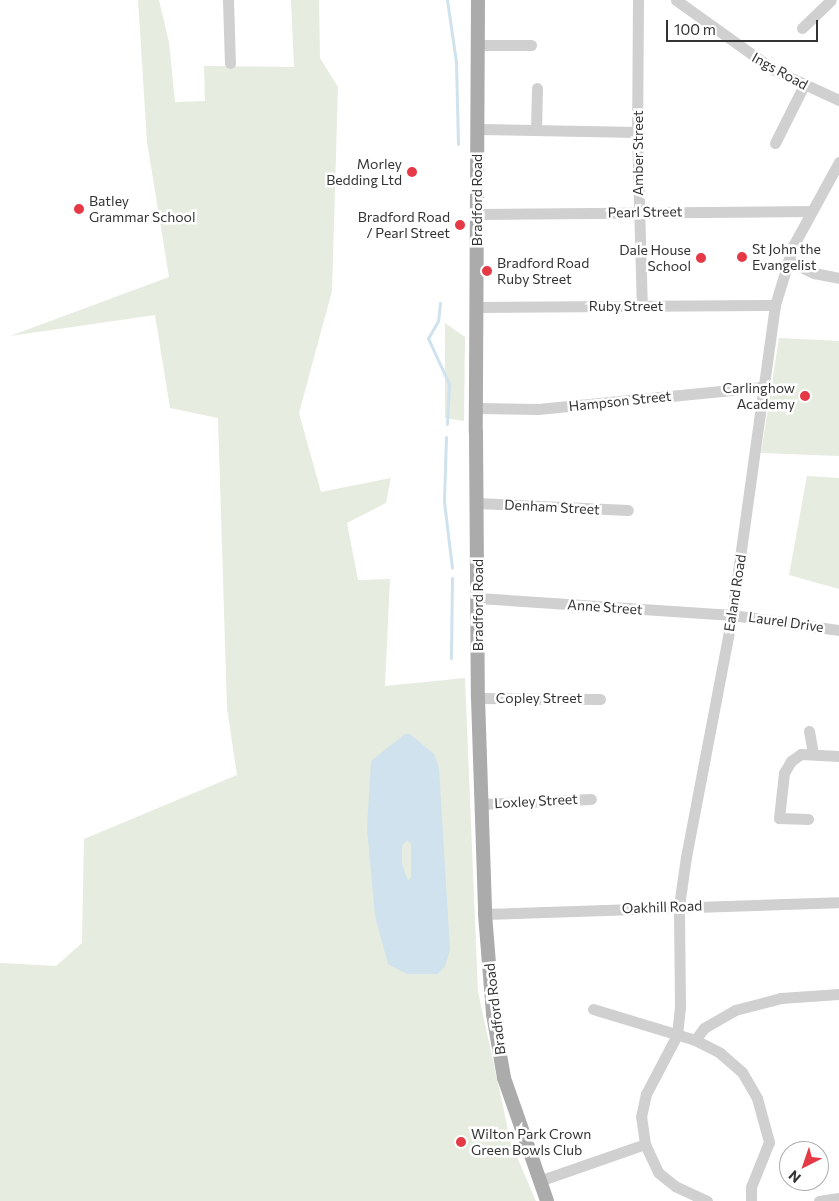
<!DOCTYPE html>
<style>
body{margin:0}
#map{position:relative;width:839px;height:1201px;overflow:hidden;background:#fff;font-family:Commissioner,sans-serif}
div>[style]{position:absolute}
.green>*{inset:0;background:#e6ecdf}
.water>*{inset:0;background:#cfe2ee}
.stream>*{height:3px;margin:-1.5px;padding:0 1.5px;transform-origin:1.5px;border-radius:1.5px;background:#cfe2ee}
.minor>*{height:11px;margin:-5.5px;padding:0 5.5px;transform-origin:5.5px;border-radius:5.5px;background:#d0d0d0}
.major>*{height:14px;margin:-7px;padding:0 7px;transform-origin:7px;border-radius:7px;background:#ababab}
.dots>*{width:14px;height:14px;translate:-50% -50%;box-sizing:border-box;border:2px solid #fff;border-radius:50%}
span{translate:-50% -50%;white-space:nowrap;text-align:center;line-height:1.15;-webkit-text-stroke:5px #fff;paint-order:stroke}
.street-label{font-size:14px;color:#333}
.poi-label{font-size:14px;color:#333}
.right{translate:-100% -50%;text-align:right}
.left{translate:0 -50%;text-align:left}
.north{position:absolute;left:779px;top:1141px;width:50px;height:50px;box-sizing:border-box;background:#fff;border:1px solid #adadad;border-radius:50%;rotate:221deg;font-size:14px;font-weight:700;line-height:20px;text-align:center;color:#333}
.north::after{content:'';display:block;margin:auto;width:18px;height:22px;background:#e63946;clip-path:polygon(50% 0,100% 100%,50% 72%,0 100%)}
.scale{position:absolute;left:666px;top:20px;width:152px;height:22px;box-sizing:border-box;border:2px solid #333;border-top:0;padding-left:6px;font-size:15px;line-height:18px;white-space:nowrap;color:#333;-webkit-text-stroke:4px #fff;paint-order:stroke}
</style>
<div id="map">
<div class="green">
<div style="clip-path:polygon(138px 0,159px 0,169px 42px,175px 102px,205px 101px,204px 66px,294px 67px,291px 0,319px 0,320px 58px,338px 87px,332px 291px,299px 413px,321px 492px,391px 478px,386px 503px,347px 523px,358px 580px,390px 579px,385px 686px,465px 678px,478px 992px,511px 1143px,536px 1201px,0 1201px,0 963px,56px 966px,82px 943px,84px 839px,237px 775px,227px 708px,218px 418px,170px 408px,155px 315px,10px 336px,169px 277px,147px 142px)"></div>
<div style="clip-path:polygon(445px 323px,465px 337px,464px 421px,445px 418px)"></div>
<div style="clip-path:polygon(779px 338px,839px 341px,839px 456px,761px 453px)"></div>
<div style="clip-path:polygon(807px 476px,839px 478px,839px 589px,789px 575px)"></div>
</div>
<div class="water">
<div style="clip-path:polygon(evenodd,405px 734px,410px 734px,434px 754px,439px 768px,450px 950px,445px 966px,438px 974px,407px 974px,388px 964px,375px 916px,367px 828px,371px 761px,405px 734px,407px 840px,411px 844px,411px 877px,408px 881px,402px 864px,402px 846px,407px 840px)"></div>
</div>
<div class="stream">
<div style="left:447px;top:0;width:63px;rotate:81.7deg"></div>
<div style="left:456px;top:62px;width:82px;rotate:88.6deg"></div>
<div style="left:440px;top:303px;width:18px;rotate:96deg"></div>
<div style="left:438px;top:321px;width:20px;rotate:120deg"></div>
<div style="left:428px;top:338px;width:51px;rotate:65.5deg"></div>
<div style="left:449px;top:384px;width:40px;rotate:92.9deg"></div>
<div style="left:446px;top:437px;width:65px;rotate:91.8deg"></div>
<div style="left:444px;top:502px;width:66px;rotate:83.1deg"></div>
<div style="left:451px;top:658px;width:80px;rotate:-89.3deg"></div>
</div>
<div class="minor">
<div style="left:228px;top:0;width:63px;rotate:88.2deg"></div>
<div style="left:638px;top:0;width:132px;rotate:90.4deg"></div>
<div style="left:637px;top:132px;width:174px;rotate:88.4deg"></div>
<div style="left:676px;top:0;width:120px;rotate:35.5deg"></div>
<div style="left:774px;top:70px;width:72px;rotate:24.8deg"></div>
<div style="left:802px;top:28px;width:40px;rotate:-44deg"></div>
<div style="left:478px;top:45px;width:53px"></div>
<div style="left:478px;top:129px;width:159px;rotate:1.1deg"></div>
<div style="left:536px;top:130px;width:42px;rotate:-88.6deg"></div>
<div style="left:775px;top:143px;width:65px;rotate:-63.4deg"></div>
<div style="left:477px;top:214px;width:335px;rotate:-0.5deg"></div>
<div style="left:788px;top:261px;width:29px;rotate:25deg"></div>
<div style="left:814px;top:273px;width:25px;rotate:11deg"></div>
<div style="left:477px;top:307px;width:298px;rotate:-0.4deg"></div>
<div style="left:476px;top:408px;width:62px;rotate:0.9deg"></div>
<div style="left:538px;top:409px;width:227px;rotate:-5.6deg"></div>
<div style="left:477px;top:503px;width:151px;rotate:2.7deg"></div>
<div style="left:478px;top:598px;width:255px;rotate:3.8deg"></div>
<div style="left:732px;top:615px;width:108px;rotate:8deg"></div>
<div style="left:478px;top:698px;width:122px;rotate:0.5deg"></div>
<div style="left:809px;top:731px;width:23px;rotate:80deg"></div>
<div style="left:481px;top:804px;width:110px;rotate:-2.6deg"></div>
<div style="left:808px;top:819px;width:29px;rotate:-178deg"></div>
<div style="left:779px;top:818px;width:45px;rotate:-83.7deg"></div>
<div style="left:784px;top:773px;width:14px;rotate:-60deg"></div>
<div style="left:791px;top:761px;width:12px;rotate:-35deg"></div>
<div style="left:801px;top:754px;width:38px;rotate:3deg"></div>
<div style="left:485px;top:914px;width:354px;rotate:-1.9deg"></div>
<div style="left:593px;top:1009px;width:107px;rotate:16.9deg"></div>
<div style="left:695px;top:1040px;width:28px;rotate:27deg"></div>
<div style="left:720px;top:1053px;width:29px;rotate:41deg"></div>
<div style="left:742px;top:1072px;width:30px;rotate:60deg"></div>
<div style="left:757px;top:1098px;width:46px;rotate:74.7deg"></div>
<div style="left:769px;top:1142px;width:48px;rotate:111.8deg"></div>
<div style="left:751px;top:1187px;width:14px;rotate:90deg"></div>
<div style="left:695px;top:1040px;width:15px;rotate:-53deg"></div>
<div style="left:704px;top:1028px;width:36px;rotate:-30deg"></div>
<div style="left:735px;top:1010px;width:48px;rotate:-14.6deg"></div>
<div style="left:781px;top:998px;width:58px;rotate:-3.9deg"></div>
<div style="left:539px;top:1181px;width:112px;rotate:-19.2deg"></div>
<div style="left:707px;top:1201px;width:35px;rotate:-155deg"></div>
<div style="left:675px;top:1186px;width:22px;rotate:-141deg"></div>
<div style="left:658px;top:1172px;width:31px;rotate:-115deg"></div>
<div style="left:645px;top:1144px;width:27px;rotate:-98deg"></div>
<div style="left:641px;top:1117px;width:24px;rotate:-78deg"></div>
<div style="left:646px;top:1094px;width:67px;rotate:-62.3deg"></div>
<div style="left:677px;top:1035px;width:28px;rotate:-84deg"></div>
<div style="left:680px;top:1007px;width:101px;rotate:-90.6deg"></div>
<div style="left:679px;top:906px;width:49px;rotate:-81.9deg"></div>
<div style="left:686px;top:857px;width:246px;rotate:-79.2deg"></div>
<div style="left:732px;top:615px;width:313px;rotate:-82.1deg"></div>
<div style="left:775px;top:305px;width:62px;rotate:-73deg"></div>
<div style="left:793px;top:246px;width:96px;rotate:-61.3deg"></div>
<div style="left:819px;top:1201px;width:20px;rotate:-9deg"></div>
</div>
<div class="major">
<div style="left:478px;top:0;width:432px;rotate:90.3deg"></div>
<div style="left:476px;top:432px;width:266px;rotate:89.6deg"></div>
<div style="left:478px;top:698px;width:216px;rotate:88.1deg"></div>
<div style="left:485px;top:914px;width:100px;rotate:85.4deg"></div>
<div style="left:493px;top:1014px;width:65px;rotate:80.2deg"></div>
<div style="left:504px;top:1078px;width:130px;rotate:70.7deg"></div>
</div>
<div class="dots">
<div style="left:412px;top:172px;background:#e63946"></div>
<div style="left:79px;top:209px;background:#e63946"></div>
<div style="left:460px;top:225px;background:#e63946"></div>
<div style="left:742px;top:257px;background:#e63946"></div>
<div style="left:701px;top:258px;background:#e63946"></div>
<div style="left:487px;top:271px;background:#e63946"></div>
<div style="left:805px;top:396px;background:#e63946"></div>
<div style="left:461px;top:1142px;background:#e63946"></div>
</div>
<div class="street-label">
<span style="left:780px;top:71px;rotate:29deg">Ings Road</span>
<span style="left:638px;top:153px;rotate:-90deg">Amber Street</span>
<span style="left:477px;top:200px;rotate:-90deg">Bradford Road</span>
<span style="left:645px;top:212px;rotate:-1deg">Pearl Street</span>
<span style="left:626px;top:306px">Ruby Street</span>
<span style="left:620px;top:401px;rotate:-6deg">Hampson Street</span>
<span style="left:552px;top:507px;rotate:3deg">Denham Street</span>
<span style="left:735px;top:593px;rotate:-81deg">Ealand Road</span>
<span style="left:478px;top:605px;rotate:-90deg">Bradford Road</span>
<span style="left:605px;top:607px;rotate:4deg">Anne Street</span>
<span style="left:786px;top:622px;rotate:8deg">Laurel Drive</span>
<span style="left:539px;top:698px">Copley Street</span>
<span style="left:536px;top:801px;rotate:-3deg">Loxley Street</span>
<span style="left:662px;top:907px;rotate:-2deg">Oakhill Road</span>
<span style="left:495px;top:1009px;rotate:-97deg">Bradford Road</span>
</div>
<div class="poi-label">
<span class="right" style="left:402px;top:172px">Morley<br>Bedding Ltd</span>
<span class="left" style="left:89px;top:209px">Batley<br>Grammar School</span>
<span class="right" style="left:450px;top:225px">Bradford Road<br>/ Pearl Street</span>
<span class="left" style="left:752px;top:257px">St John the<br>Evangelist</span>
<span class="right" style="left:691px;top:258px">Dale House<br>School</span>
<span class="left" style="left:497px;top:271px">Bradford Road<br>Ruby Street</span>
<span class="right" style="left:795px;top:396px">Carlinghow<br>Academy</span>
<span class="left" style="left:471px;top:1142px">Wilton Park Crown<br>Green Bowls Club</span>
</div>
<div class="north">N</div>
<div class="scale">100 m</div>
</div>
